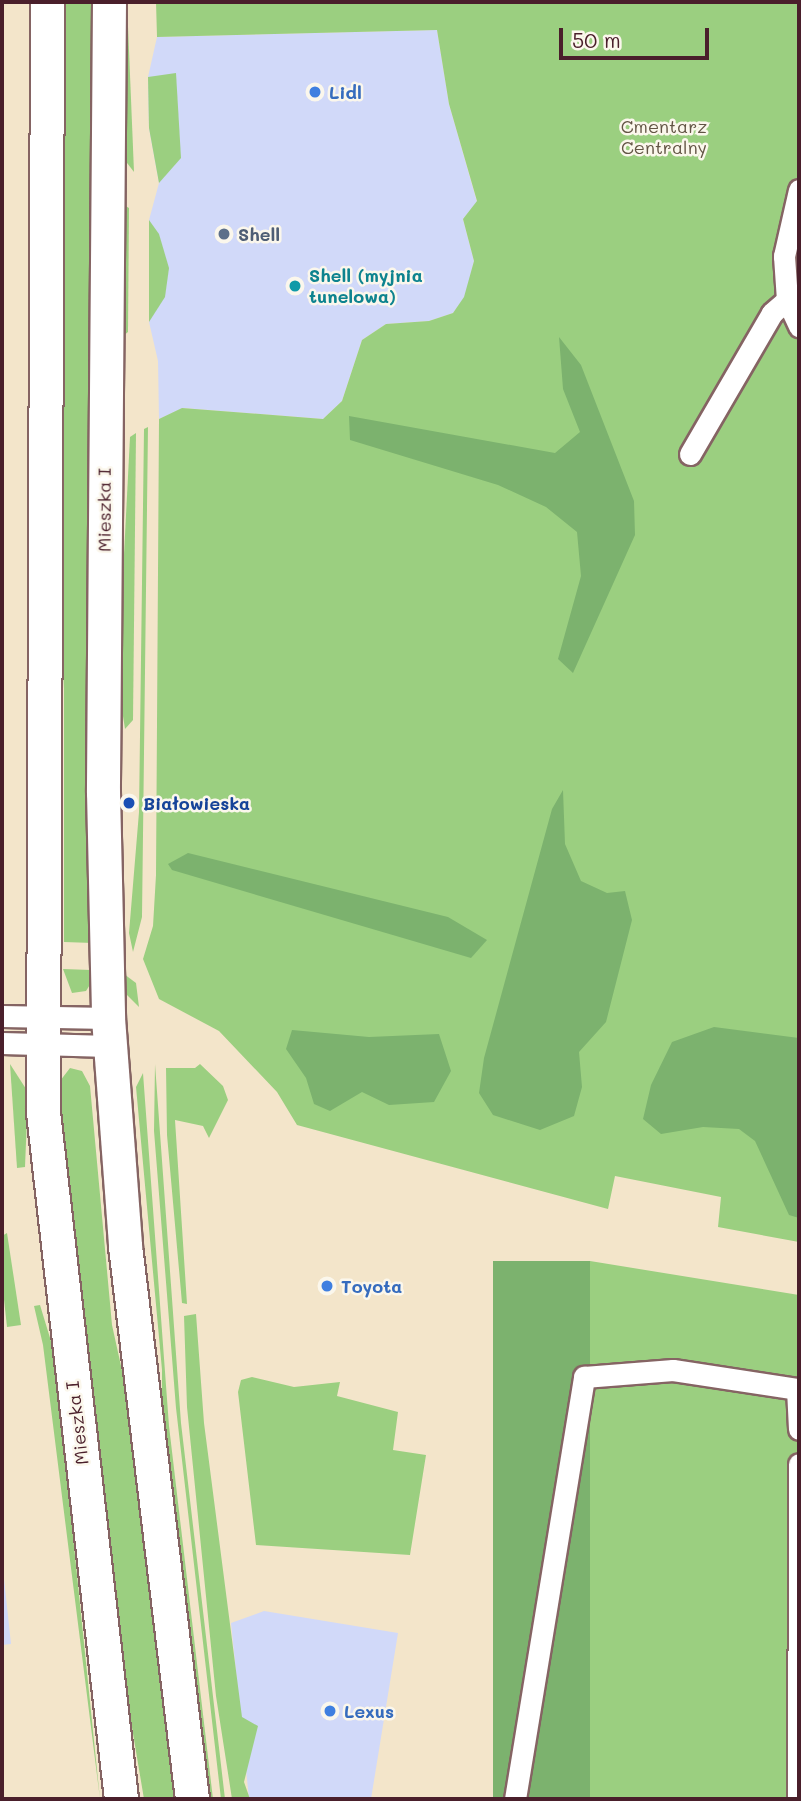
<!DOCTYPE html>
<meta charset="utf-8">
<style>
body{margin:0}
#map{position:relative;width:801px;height:1801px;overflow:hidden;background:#f3e5ca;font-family:Mali,sans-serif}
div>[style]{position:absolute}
.built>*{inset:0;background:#d1d9f9}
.green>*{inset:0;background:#9bcf80}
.forest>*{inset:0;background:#7cb26e;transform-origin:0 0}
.roads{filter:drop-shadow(2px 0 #856463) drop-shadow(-2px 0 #856463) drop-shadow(0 2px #856463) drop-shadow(0 -2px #856463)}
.street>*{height:21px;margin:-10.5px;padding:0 10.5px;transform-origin:10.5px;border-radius:10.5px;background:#fff}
.primary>*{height:33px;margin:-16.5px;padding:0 16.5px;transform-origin:16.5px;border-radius:16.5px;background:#fff}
.dots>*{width:19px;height:19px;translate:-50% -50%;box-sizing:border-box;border:4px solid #fbf7ec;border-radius:50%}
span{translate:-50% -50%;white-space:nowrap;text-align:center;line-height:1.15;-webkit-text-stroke:5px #fbf7ec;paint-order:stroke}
.shop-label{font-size:18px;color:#366cbe;font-weight:700}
.left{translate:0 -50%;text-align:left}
.park-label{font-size:18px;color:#625444}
.service-label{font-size:18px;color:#4e5e75;font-weight:700}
.culture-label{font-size:18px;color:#0d838f;font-weight:700}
.street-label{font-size:18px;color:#4a1f2b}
.transit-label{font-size:18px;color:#164399;font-weight:700}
.frame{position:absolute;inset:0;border:4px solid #4a1f2b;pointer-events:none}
.scale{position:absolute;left:559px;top:28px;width:150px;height:32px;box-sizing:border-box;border:4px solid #4a1f2b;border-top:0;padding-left:9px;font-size:21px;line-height:24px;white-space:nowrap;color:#4a1f2b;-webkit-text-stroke:5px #fbf7ec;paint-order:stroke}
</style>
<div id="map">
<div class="built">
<div style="clip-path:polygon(437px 30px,449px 104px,477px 202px,463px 219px,474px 261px,465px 297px,453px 313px,429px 321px,386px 324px,362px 340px,342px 401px,323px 419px,183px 408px,159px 419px,158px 361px,149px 322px,149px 220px,159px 183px,149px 128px,148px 77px,157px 37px)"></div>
<div style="clip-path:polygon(2px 1560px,11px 1644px,2px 1645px)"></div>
<div style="clip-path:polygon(264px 1611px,398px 1633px,371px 1799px,249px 1799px,231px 1623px)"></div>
</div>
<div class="green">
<div style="clip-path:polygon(62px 2px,95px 2px,93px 943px,64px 942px,64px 689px,59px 579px)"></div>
<div style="clip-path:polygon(123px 2px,127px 2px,134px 172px,124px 159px)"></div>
<div style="clip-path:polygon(156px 2px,799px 2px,799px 1242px,718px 1227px,721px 1197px,615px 1176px,608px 1209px,297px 1125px,277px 1092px,219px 1031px,159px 999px,143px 959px,153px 926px,156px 875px,159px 419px,182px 408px,323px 419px,342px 401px,362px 340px,386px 324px,429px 321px,453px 313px,464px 297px,474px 261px,463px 219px,477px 201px,449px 104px,437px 30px,157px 37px)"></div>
<div style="clip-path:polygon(176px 73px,181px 158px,159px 183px,149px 128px,148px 77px)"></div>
<div style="clip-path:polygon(122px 204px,129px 208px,128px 332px,123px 336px)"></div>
<div style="clip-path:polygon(149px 220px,159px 234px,169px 268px,165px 297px,149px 322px)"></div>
<div style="clip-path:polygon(148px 427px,142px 917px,133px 952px,129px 933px,139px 812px,144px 429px)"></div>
<div style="clip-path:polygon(136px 433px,133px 720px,125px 729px,119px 690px,119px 653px,130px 437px)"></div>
<div style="clip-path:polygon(63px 969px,91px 970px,91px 983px,86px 991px,72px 993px)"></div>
<div style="clip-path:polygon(120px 971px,136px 983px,139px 1007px,121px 989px)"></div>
<div style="clip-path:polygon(10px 1064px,28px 1092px,25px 1167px,17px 1168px)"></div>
<div style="clip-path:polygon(155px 1064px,181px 1423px,225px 1799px,221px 1799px,176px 1408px,154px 1131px)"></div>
<div style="clip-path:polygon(200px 1064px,223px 1086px,228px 1100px,209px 1138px,203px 1126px,175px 1120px,187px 1304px,182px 1303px,167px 1135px,166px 1068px,195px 1068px)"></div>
<div style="clip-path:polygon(70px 1068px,82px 1071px,90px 1086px,112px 1325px,132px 1416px,179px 1799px,144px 1799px,121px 1662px,57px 1098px,60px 1081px)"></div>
<div style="clip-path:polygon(143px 1073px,169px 1426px,213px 1799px,204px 1799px,162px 1429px,162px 1370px,136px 1087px)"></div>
<div style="clip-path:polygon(7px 1233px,21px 1325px,7px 1327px,2px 1281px,2px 1236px)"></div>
<div style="clip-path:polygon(590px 1261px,799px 1295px,799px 1799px,503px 1799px)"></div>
<div style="clip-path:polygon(40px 1305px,54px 1351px,100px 1799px,43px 1345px,34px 1306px)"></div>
<div style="clip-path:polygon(196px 1314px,204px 1423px,242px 1717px,258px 1726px,244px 1782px,250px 1799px,232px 1799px,216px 1696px,187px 1407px,184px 1316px)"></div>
<div style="clip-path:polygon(252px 1377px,294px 1387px,340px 1382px,337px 1396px,398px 1412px,393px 1450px,426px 1455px,410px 1555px,256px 1545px,238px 1392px,241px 1380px)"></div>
</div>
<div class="forest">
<div style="clip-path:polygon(559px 337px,581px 365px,634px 501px,635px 535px,573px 673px,558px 659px,581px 576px,577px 532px,546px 507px,498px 485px,350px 440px,349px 416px,555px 453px,580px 432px,563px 389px)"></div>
<div style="clip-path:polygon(563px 790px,565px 844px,581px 881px,607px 893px,625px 891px,632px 920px,606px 1022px,579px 1052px,582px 1087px,574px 1116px,540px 1130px,493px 1115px,479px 1093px,484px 1058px,552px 809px)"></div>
<div style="clip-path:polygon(188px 853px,448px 917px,487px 940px,471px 958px,172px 870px,168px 864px)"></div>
<div style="clip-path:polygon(714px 1027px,799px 1038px,799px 1218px,789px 1215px,755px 1141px,739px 1129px,703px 1127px,661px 1134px,643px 1119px,651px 1085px,672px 1042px)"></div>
<div style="clip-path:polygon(292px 1030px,369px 1037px,439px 1034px,451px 1071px,434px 1102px,389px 1105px,362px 1092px,330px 1111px,314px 1104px,306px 1078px,286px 1049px)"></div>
<div style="left:493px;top:1261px;width:97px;height:544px"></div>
</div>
<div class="roads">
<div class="street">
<div style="left:799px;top:190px;width:68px;rotate:102.8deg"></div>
<div style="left:784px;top:256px;width:44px;rotate:86.1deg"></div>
<div style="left:787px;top:300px;width:29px;rotate:65deg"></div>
<div style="left:690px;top:454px;width:163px;rotate:-59.8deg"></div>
<div style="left:772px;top:313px;width:20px;rotate:-41deg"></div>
<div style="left:2px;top:1016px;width:106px;rotate:1.1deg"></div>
<div style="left:2px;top:1043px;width:107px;rotate:1.6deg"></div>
<div style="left:515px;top:1799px;width:428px;rotate:-80.7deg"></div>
<div style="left:584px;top:1377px;width:89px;rotate:-4.5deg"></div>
<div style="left:673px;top:1370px;width:125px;rotate:8.7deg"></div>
<div style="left:797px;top:1389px;width:40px;rotate:87.1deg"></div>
<div style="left:798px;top:1799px;width:335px;rotate:-89.8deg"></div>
</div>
<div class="primary">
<div style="left:47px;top:2px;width:1110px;rotate:90.21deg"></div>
<div style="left:43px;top:1112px;width:691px;rotate:83.52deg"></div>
<div style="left:109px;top:2px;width:790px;rotate:90.44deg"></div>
<div style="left:103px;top:792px;width:226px;rotate:88.7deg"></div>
<div style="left:108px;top:1018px;width:229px;rotate:85.7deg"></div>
<div style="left:125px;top:1246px;width:557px;rotate:83.09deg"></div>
</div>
</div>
<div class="dots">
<div style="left:315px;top:92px;background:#3f7fe0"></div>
<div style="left:224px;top:234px;background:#5c6f8a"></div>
<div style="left:295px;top:286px;background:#0f9aa8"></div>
<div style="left:129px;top:803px;background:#1a4fb4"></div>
<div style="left:327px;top:1286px;background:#3f7fe0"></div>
<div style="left:330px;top:1711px;background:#3f7fe0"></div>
</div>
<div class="shop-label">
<span class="left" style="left:329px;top:92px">Lidl</span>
<span class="left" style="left:341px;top:1286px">Toyota</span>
<span class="left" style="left:344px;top:1711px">Lexus</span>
</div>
<div class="park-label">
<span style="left:664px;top:137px">Cmentarz<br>Centralny</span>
</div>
<div class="service-label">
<span class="left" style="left:238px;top:234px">Shell</span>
</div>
<div class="culture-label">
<span class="left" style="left:309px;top:286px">Shell (myjnia<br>tunelowa)</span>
</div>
<div class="street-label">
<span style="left:104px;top:510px;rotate:-90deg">Mieszka I</span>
<span style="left:77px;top:1423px;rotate:-97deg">Mieszka I</span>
</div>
<div class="transit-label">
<span class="left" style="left:143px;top:803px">Białowieska</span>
</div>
<div class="frame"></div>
<div class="scale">50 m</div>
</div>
